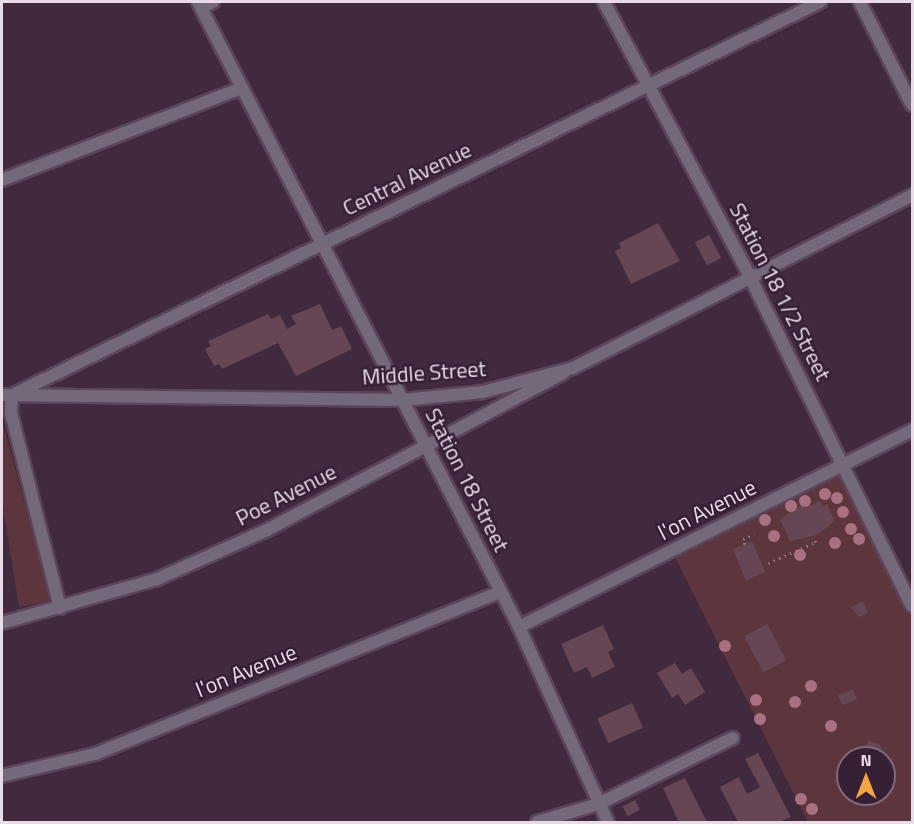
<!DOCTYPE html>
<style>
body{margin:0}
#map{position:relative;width:914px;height:824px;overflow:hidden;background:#41293e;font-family:"Titillium Web",sans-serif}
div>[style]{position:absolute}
.green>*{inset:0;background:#5d353c}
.building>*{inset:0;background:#664654;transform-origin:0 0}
.path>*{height:3px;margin-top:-1.5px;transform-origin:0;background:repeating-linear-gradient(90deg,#8a7687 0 1.5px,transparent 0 6px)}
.roads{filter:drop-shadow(2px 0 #5c4559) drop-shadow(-2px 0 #5c4559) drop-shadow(0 2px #5c4559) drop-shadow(0 -2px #5c4559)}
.minor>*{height:12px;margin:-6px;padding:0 6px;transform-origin:6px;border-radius:6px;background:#74697b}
.tertiary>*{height:12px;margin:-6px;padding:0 6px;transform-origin:6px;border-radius:6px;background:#74697b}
.trees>*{width:12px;height:12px;margin:-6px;border-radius:50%;background:#a97081}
span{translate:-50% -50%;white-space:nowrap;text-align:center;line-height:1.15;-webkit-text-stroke:5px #361f34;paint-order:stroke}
.street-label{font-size:22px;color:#eadbe8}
.frame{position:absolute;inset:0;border:3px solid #eadbe8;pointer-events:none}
.north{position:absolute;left:836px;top:746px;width:60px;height:60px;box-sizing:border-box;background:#361f34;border:2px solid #7e6a7c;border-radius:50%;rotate:0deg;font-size:16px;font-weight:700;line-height:24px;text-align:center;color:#eadbe8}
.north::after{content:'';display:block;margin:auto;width:21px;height:27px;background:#f3a443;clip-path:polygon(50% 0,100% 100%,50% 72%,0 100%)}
</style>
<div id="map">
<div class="green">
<div style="clip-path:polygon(2px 420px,51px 601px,19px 607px,2px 501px)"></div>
<div style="clip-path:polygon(evenodd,844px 466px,912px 608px,912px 822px,808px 822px,673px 553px,844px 466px,848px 758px,884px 758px,884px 794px,848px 794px,848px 758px)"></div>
</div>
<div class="building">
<div style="clip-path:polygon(658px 223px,680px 261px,631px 284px,615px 251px,621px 248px,619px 243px)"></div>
<div style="left:709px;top:235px;width:26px;height:16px;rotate:62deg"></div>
<div style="clip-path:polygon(320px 304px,332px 330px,341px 326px,352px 349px,296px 376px,278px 343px,222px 369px,219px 364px,214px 366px,205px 349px,211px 346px,208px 341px,268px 314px,271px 319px,280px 315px,287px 329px,296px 324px,291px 316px)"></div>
<div style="clip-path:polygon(820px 501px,822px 506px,827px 504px,835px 521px,817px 535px,790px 541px,780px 519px,803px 504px,805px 508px)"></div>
<div style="left:752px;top:541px;width:34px;height:21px;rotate:67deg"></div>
<div style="clip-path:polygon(863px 601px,868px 613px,859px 617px,851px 607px)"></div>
<div style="left:767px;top:624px;width:41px;height:26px;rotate:62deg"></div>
<div style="clip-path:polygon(603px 625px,614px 649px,608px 652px,615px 667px,592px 678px,587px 667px,574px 673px,561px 644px)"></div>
<div style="clip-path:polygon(675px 663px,682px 674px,691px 668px,705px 692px,685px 705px,678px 694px,672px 698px,657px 673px)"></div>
<div style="left:853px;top:689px;width:11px;height:16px;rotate:68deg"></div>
<div style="left:632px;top:703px;width:27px;height:38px;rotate:66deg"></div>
<div style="clip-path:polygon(869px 741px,880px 744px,884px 758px,860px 758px,859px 753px)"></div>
<div style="clip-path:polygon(758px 753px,791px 817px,779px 822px,738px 822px,720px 787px,739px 777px,747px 794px,760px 787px,745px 759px)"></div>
<div style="clip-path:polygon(685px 778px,707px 822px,679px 822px,663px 788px)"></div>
<div style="left:635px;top:800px;width:11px;height:14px;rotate:63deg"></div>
</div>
<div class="path">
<div style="left:745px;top:544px;width:5px;rotate:-112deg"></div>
<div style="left:743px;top:539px;width:12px;rotate:-24deg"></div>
<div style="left:768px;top:563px;width:52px;rotate:-23.6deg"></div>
<div style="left:816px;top:542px;width:6px;rotate:-108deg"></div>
</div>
<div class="roads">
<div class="minor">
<div style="left:198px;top:2px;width:703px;rotate:62.81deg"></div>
<div style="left:519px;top:627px;width:214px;rotate:65.5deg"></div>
<div style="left:604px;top:2px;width:314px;rotate:62deg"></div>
<div style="left:751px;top:279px;width:364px;rotate:63.8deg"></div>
<div style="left:860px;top:2px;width:115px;rotate:63.2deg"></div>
<div style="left:202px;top:7px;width:12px;rotate:-24deg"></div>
<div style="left:2px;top:180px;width:257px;rotate:-21deg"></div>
<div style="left:60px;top:608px;width:201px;rotate:-104.1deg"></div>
<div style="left:11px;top:413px;width:18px;rotate:-87deg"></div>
<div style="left:12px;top:395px;width:899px;rotate:-25.94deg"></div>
<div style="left:2px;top:623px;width:161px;rotate:-15.8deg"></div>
<div style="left:157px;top:579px;width:120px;rotate:-24deg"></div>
<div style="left:267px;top:530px;width:335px;rotate:-27.9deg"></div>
<div style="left:519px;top:627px;width:440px;rotate:-26.6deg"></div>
<div style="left:2px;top:776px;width:96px;rotate:-13.3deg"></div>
<div style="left:95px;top:754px;width:437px;rotate:-21.8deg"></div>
<div style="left:537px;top:822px;width:64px;rotate:-16.4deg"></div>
<div style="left:598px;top:804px;width:150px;rotate:-26.1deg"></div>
</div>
<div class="tertiary">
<div style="left:2px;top:395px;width:401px;rotate:0.7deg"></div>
<div style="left:403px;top:400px;width:80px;rotate:-5.7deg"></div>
<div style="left:483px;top:392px;width:93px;rotate:-14.9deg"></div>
<div style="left:573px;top:368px;width:381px;rotate:-27deg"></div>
</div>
</div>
<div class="trees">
<div style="left:825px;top:494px"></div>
<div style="left:837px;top:498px"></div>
<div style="left:805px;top:501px"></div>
<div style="left:791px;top:506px"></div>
<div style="left:843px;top:512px"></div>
<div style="left:765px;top:520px"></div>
<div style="left:851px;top:529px"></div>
<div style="left:774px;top:536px"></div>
<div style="left:859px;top:539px"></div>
<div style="left:835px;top:543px"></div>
<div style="left:800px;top:555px"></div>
<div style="left:725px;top:646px"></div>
<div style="left:811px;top:686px"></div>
<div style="left:756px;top:700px"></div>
<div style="left:795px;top:702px"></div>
<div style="left:760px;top:719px"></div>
<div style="left:831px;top:726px"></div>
<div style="left:801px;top:799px"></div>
<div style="left:812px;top:809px"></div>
</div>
<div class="street-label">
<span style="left:407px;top:179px;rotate:-26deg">Central Avenue</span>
<span style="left:780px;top:292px;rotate:63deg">Station 18 1/2 Street</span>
<span style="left:424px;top:373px;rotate:-4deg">Middle Street</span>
<span style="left:467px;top:480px;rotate:63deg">Station 18 Street</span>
<span style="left:286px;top:495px;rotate:-27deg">Poe Avenue</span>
<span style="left:707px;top:510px;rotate:-27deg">I'on Avenue</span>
<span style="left:246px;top:671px;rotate:-22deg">I'on Avenue</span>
</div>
<div class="frame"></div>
<div class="north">N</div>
</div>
